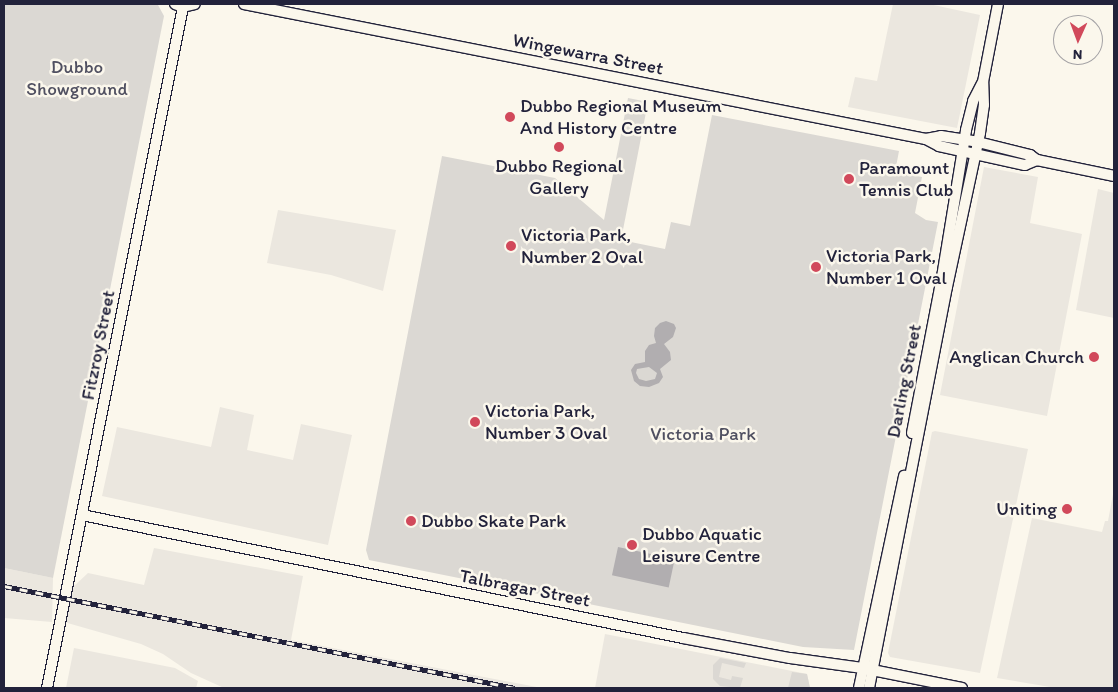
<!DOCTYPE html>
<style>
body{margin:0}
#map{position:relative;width:1118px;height:692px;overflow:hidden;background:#fbf7ec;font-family:Itim,sans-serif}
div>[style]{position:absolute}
.built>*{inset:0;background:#ebe7df}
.green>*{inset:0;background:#dbd8d3}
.water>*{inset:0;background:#b1aeb0;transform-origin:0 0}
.roads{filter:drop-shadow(1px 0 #22223b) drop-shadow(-1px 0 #22223b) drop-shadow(0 1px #22223b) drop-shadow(0 -1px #22223b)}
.tertiary>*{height:10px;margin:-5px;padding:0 5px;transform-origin:5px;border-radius:5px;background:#fbf7ec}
.rail>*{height:4.5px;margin-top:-2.25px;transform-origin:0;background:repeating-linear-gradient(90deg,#fbf7ec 0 8px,#22223b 0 16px);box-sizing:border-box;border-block:1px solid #22223b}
.dots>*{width:14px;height:14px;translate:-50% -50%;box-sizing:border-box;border:2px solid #fbf7ec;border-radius:50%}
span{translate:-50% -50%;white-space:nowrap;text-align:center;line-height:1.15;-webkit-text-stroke:5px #fbf7ec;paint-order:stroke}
.street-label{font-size:19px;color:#22223b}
.park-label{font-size:19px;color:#505061}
.poi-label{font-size:19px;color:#22223b}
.left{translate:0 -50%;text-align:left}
.right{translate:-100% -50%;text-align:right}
.frame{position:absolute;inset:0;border:5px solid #22223b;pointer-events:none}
.north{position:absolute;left:1053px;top:15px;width:50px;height:50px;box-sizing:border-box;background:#fbf7ec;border:1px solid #a4a2a5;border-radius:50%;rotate:182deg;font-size:14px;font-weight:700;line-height:20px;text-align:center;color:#22223b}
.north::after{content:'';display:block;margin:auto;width:18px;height:22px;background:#d1495b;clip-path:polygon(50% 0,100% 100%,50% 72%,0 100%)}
</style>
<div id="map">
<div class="built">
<div style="clip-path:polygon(893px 4px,929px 4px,980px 15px,957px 128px,848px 107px,855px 77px,877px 81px)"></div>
<div style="clip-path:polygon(984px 167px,1038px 177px,1030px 223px,1082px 234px,1047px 416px,940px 395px)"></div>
<div style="clip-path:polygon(1098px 189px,1114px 193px,1114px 318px,1076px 310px)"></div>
<div style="clip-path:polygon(278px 210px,396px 230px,383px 291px,331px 275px,267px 263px)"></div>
<div style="clip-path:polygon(220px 407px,254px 415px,247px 450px,293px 460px,301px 424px,352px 435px,328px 545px,102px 496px,117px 427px,211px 447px)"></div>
<div style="clip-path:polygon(935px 431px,1028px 449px,980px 673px,890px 657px,888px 653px,932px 432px)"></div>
<div style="clip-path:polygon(1114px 489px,1114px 688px,1056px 688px,997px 678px,1032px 518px,1102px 532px,1105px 521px,1108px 521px)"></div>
<div style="clip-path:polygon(154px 548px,303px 576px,291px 640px,542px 688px,224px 688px,191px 673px,163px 654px,141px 644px,64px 622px,71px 589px,88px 573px,144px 585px)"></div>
<div style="clip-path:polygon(4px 568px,53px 578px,52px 622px,4px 618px)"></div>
<div style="clip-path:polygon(605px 634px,807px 674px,810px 688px,595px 688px)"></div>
<div style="clip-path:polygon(74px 648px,175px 668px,198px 681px,196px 688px,66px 688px)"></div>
</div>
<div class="green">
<div style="clip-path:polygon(5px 4px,154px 4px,158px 5px,164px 16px,53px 578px,4px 568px)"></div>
<div style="clip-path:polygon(628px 98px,648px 102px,621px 240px,665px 249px,671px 222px,690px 226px,712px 115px,899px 151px,895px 172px,922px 177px,915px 213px,926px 220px,938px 222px,854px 650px,803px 647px,369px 560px,366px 550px,442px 156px,555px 178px,604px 220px)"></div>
<div style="clip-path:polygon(720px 658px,746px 663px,744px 668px,722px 663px,719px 677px,731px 680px,732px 676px,743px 678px,740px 688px,720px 686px,713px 679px,713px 665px)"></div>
<div style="clip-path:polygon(792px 672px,807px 674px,810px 688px,788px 688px)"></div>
</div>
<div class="water">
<div style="clip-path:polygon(evenodd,666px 321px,674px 324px,676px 328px,673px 337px,664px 344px,670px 352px,671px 360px,660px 369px,663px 377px,659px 383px,649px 387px,640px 386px,634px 381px,631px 370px,635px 364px,645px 362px,645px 351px,649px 345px,656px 343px,654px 336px,655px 328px,660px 323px,666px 321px,649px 367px,657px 373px,655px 379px,646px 381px,639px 379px,636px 373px,637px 369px,649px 367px)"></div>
<div style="left:618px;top:547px;width:58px;height:29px;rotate:12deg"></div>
</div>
<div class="roads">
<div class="tertiary">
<div style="left:175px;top:4px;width:9px;rotate:21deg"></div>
<div style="left:183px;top:7px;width:12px;rotate:-14deg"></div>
<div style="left:244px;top:4px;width:695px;rotate:11.2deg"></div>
<div style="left:926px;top:139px;width:15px;rotate:28deg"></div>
<div style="left:939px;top:146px;width:88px;rotate:12.5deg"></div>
<div style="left:1025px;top:165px;width:13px;rotate:-23deg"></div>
<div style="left:926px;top:139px;width:15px;rotate:-11deg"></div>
<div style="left:941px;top:136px;width:37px;rotate:9deg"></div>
<div style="left:978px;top:142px;width:54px;rotate:14deg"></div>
<div style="left:1030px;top:155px;width:9px;rotate:36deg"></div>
<div style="left:1037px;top:160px;width:79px;rotate:11.7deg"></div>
<div style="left:912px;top:433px;width:159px;rotate:-79.1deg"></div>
<div style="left:942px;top:277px;width:149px;rotate:-80.7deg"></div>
<div style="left:966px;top:130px;width:30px;rotate:-76deg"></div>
<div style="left:973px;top:101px;width:20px;rotate:-63deg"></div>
<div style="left:82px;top:515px;width:613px;rotate:11.57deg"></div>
<div style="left:683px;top:638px;width:109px;rotate:10.6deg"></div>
<div style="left:790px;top:658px;width:73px;rotate:7.9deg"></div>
<div style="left:862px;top:668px;width:102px;rotate:11.3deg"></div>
<div style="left:47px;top:688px;width:694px;rotate:-78.71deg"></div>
<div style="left:859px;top:688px;width:217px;rotate:-78deg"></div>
<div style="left:869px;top:688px;width:409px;rotate:-79deg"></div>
<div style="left:947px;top:287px;width:157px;rotate:-77.9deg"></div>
<div style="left:980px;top:133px;width:28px;rotate:-82deg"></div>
<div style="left:984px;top:105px;width:23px;rotate:-92deg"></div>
<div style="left:983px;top:82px;width:79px;rotate:-79.1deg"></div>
</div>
</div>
<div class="rail">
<div style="left:4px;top:586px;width:521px;rotate:11.29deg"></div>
</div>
<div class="dots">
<div style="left:510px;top:117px;background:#d1495b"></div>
<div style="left:559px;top:147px;background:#d1495b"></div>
<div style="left:849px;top:179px;background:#d1495b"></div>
<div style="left:511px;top:246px;background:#d1495b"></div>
<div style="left:816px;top:267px;background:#d1495b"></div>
<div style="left:1094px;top:357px;background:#d1495b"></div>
<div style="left:475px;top:422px;background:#d1495b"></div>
<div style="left:1067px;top:509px;background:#d1495b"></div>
<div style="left:411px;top:521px;background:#d1495b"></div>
<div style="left:632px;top:545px;background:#d1495b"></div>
</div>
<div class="street-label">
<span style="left:588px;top:54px;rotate:11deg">Wingewarra Street</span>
<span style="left:98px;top:345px;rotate:-79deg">Fitzroy Street</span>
<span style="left:904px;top:381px;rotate:-79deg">Darling Street</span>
<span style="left:525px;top:588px;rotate:11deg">Talbragar Street</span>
</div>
<div class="park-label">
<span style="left:77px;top:78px">Dubbo<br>Showground</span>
<span style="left:703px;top:434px">Victoria Park</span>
</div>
<div class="poi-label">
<span class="left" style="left:520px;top:117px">Dubbo Regional Museum<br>And History Centre</span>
<span style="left:559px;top:177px">Dubbo Regional<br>Gallery</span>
<span class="left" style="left:859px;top:179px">Paramount<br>Tennis Club</span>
<span class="left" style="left:521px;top:246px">Victoria Park,<br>Number 2 Oval</span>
<span class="left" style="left:826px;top:267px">Victoria Park,<br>Number 1 Oval</span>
<span class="right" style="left:1084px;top:357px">Anglican Church</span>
<span class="left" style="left:485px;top:422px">Victoria Park,<br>Number 3 Oval</span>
<span class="right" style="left:1057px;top:509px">Uniting</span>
<span class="left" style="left:421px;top:521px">Dubbo Skate Park</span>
<span class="left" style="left:642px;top:545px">Dubbo Aquatic<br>Leisure Centre</span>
</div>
<div class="frame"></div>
<div class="north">N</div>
</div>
